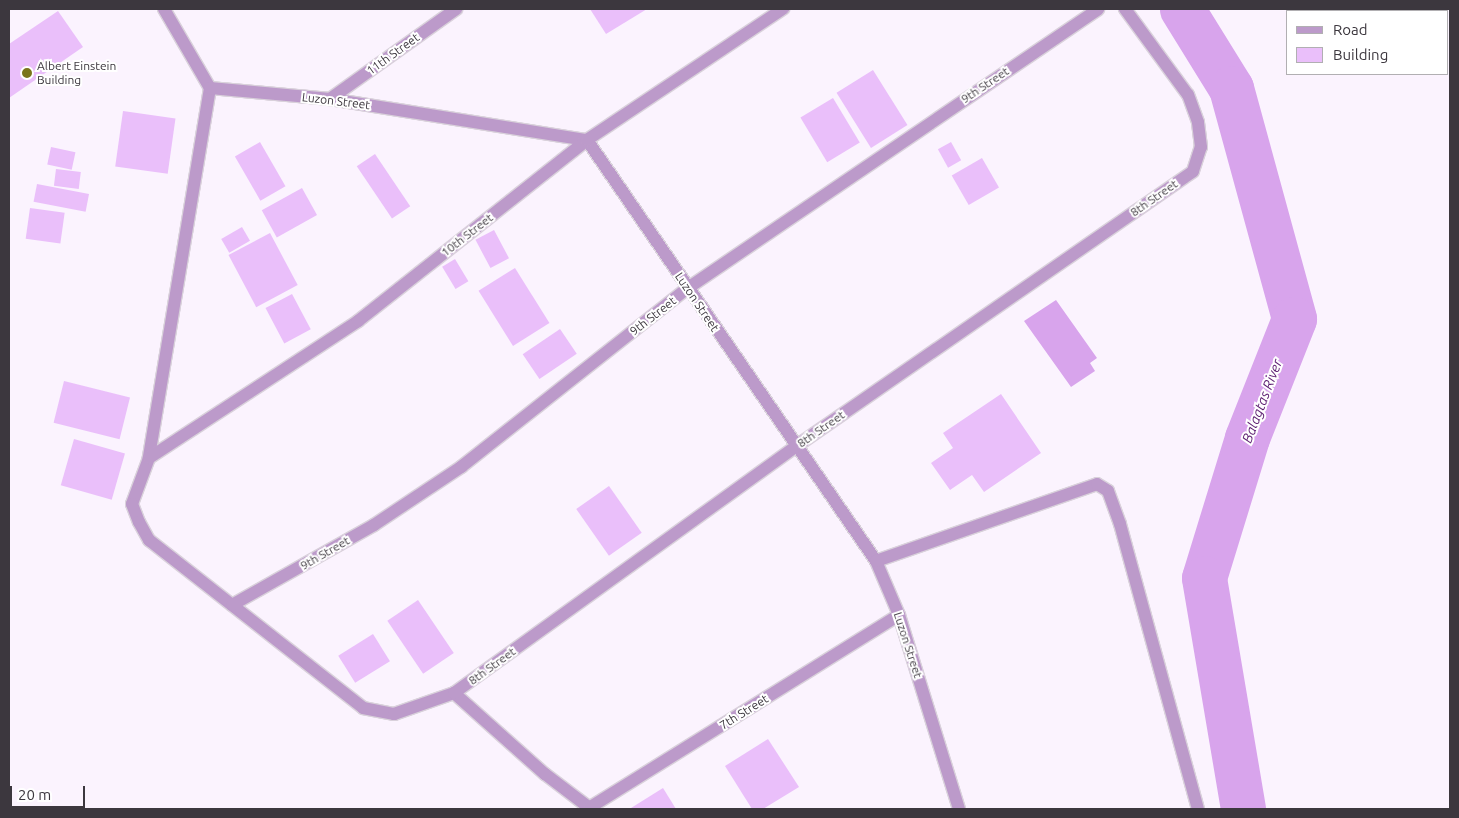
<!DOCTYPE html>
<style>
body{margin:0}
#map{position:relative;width:1459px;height:818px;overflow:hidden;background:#fbf3fe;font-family:Ubuntu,sans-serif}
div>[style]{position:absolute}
.water>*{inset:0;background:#d8a4ec}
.river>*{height:45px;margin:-22.5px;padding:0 22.5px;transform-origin:22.5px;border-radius:22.5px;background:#d8a4ec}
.building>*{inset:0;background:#eabffa;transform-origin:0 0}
.roads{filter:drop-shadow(1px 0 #d9d1db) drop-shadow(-1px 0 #d9d1db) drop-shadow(0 1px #d9d1db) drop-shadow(0 -1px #d9d1db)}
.minor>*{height:12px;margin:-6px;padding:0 6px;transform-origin:6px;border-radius:6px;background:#bc9aca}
.dots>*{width:14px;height:14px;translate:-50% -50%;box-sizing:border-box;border:2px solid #fff;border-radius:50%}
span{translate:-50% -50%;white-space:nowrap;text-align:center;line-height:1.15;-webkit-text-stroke:4px #fff;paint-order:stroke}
.street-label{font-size:12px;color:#3c373e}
.poi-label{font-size:12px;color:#3c373e}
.left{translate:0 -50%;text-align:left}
.water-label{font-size:14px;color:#5a1b6f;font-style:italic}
.frame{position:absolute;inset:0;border:10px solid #3c373e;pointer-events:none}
.legend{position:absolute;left:1286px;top:10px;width:162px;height:65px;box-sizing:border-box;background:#fff;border:1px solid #b1afb2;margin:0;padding:6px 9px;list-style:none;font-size:15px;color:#3c373e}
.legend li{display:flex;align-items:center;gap:10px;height:25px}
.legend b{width:25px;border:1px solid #b1afb2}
.scale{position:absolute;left:10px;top:786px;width:75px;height:22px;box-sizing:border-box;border:2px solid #3c373e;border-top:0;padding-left:6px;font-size:15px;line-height:18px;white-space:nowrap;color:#3c373e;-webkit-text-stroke:4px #fff;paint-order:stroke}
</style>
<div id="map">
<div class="water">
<div style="clip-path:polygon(1056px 300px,1097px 358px,1090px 363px,1095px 371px,1071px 387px,1024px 321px)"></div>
</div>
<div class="river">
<div style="left:1182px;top:9px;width:93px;rotate:58.2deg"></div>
<div style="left:1231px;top:88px;width:239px;rotate:74.7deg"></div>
<div style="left:1294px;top:319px;width:128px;rotate:111.6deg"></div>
<div style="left:1247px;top:438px;width:146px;rotate:107.1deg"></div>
<div style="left:1204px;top:578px;width:234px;rotate:80.4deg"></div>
</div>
<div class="building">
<div style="clip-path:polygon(590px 9px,647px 9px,606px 34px)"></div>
<div style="clip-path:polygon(58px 11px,83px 47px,9px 98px,9px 44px)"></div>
<div style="left:873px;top:70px;width:65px;height:43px;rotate:58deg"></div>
<div style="left:833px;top:98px;width:52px;height:38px;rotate:59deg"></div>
<div style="left:123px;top:111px;width:53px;height:56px;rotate:8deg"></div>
<div style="left:260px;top:142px;width:51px;height:29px;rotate:60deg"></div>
<div style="left:951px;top:142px;width:21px;height:15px;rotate:61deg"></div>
<div style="left:51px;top:147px;width:25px;height:18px;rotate:12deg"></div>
<div style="left:375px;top:154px;width:63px;height:22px;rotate:56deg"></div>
<div style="left:982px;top:158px;width:34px;height:35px;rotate:60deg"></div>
<div style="left:56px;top:169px;width:25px;height:17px;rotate:7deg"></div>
<div style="left:37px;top:184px;width:53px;height:18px;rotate:11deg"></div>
<div style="left:302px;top:188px;width:31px;height:46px;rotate:61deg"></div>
<div style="left:30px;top:208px;width:35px;height:31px;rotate:8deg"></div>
<div style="left:242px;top:227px;width:16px;height:24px;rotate:60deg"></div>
<div style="left:494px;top:230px;width:32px;height:21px;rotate:62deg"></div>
<div style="left:270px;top:233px;width:59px;height:47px;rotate:62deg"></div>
<div style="left:455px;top:259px;width:26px;height:15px;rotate:59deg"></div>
<div style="left:515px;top:268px;width:65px;height:43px;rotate:58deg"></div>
<div style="left:292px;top:294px;width:40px;height:30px;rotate:62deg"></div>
<div style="left:560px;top:329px;width:30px;height:45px;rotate:56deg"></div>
<div style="left:64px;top:381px;width:68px;height:43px;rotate:14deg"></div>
<div style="clip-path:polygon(1001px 394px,1041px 453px,984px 492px,972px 475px,950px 490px,931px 463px,953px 448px,943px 433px)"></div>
<div style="left:74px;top:439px;width:53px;height:48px;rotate:16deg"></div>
<div style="left:609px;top:486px;width:57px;height:40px;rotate:55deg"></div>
<div style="left:418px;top:600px;width:64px;height:37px;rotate:56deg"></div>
<div style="left:373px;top:634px;width:32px;height:41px;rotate:58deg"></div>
<div style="clip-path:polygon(768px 739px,799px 787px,763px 809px,752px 809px,725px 766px)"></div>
<div style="clip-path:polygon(663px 788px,676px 809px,632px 809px,631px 808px)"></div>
</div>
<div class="roads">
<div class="minor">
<div style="left:164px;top:9px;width:91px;rotate:59.8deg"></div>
<div style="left:210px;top:88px;width:375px;rotate:99.4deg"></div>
<div style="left:149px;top:458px;width:49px;rotate:110.3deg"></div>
<div style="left:132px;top:504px;width:19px;rotate:69deg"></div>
<div style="left:139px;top:522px;width:21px;rotate:61deg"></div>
<div style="left:149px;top:540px;width:272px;rotate:38.1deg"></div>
<div style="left:363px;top:708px;width:32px;rotate:11deg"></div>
<div style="left:394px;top:714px;width:64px;rotate:-19.3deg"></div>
<div style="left:454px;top:693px;width:122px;rotate:41.7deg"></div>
<div style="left:545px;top:774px;width:58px;rotate:37.3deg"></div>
<div style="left:210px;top:88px;width:121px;rotate:5.2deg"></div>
<div style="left:330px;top:99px;width:260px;rotate:9.1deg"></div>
<div style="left:587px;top:140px;width:511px;rotate:55.53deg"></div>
<div style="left:876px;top:561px;width:59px;rotate:66.9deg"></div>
<div style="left:899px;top:615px;width:203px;rotate:72.8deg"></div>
<div style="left:330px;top:99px;width:155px;rotate:-35.5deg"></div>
<div style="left:149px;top:458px;width:250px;rotate:-33.2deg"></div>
<div style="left:358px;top:321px;width:292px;rotate:-38.3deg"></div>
<div style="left:587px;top:140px;width:236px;rotate:-33.8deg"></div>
<div style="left:876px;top:561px;width:234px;rotate:-19.2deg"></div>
<div style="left:1097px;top:484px;width:13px;rotate:32deg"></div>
<div style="left:1108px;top:491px;width:35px;rotate:70deg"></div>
<div style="left:1120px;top:524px;width:295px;rotate:74.7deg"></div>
<div style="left:232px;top:605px;width:163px;rotate:-29.4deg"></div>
<div style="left:374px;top:525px;width:105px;rotate:-33.7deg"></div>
<div style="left:461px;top:467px;width:289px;rotate:-38.3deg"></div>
<div style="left:688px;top:288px;width:496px;rotate:-34.2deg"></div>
<div style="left:454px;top:693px;width:420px;rotate:-35.8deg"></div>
<div style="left:795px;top:447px;width:484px;rotate:-34.7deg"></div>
<div style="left:1193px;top:171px;width:25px;rotate:-72deg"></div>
<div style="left:1201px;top:147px;width:25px;rotate:-97deg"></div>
<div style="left:1198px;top:122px;width:29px;rotate:-110deg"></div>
<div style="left:1188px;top:95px;width:107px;rotate:-126.2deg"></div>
<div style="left:589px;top:808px;width:365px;rotate:-31.9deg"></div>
</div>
</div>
<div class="dots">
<div style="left:27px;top:73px;background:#7a751a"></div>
</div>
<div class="street-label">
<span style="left:393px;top:54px;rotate:-36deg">11th Street</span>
<span style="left:985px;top:85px;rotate:-34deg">9th Street</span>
<span style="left:336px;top:101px;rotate:7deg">Luzon Street</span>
<span style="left:1154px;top:198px;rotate:-35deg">8th Street</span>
<span style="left:467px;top:235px;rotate:-38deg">10th Street</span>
<span style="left:697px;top:302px;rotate:56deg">Luzon Street</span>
<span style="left:653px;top:316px;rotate:-38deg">9th Street</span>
<span style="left:821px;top:429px;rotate:-35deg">8th Street</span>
<span style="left:325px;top:553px;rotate:-30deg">9th Street</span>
<span style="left:908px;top:645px;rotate:72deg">Luzon Street</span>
<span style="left:492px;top:666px;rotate:-36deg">8th Street</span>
<span style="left:744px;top:712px;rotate:-32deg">7th Street</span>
</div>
<div class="poi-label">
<span class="left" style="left:37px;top:73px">Albert Einstein<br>Building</span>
</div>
<div class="water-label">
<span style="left:1262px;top:401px;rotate:-69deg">Balagtas River</span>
</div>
<div class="frame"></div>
<ul class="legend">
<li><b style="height:6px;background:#bc9aca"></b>Road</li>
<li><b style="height:14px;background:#eabffa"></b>Building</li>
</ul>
<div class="scale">20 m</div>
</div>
